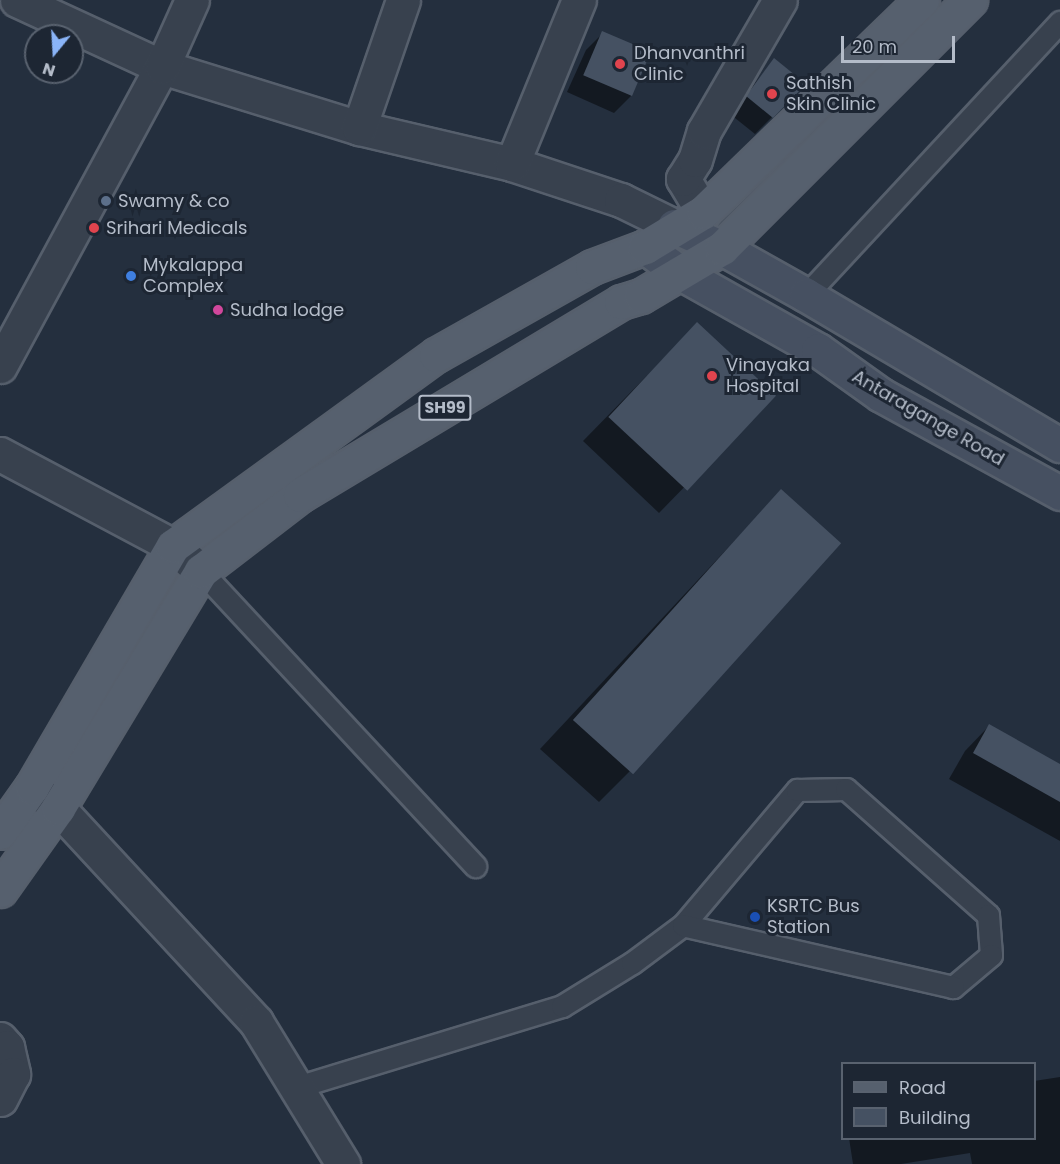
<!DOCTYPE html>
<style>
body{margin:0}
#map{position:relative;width:1060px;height:1164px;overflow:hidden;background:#242f3e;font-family:Poppins,sans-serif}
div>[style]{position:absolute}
.shadow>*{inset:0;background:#0007}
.building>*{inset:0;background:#455162;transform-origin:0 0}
.roads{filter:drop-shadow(2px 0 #565f6c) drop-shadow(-2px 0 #565f6c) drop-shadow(0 2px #565f6c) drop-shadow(0 -2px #565f6c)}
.lane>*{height:21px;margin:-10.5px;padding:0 10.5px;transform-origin:10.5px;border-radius:10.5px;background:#38414e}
.street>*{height:33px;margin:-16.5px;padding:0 16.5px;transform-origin:16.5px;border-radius:16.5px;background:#38414e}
.secondary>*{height:33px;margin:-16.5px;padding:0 16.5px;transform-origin:16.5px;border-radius:16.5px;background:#465061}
.primary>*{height:33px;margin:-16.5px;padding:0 16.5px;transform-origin:16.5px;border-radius:16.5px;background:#56606e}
.dots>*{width:16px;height:16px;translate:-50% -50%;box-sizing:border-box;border:3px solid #1d2633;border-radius:50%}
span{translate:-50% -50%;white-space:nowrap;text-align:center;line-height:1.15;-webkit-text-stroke:6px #1d2633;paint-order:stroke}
.shield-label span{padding:2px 4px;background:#1d2633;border:2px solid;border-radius:4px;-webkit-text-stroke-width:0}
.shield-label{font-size:16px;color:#b4bcc9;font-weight:700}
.poi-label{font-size:18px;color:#b4bcc9}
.left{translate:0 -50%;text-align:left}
.street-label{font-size:18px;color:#b4bcc9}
.legend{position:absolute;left:841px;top:1062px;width:195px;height:78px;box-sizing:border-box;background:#1d2633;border:2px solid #59626f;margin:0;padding:8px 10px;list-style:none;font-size:18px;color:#b4bcc9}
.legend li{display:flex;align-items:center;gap:12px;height:30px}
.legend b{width:30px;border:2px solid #59626f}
.north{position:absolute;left:24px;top:24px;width:60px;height:60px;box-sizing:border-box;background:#1d2633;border:2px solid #59626f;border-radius:50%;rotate:198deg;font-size:16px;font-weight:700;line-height:24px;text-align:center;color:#b4bcc9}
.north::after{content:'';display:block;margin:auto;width:21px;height:27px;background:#8ab4f8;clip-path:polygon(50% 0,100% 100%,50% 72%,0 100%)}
.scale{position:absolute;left:841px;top:36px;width:114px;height:27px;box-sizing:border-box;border:3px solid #b4bcc9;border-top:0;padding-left:8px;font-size:18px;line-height:21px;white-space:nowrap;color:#b4bcc9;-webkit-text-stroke:4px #1d2633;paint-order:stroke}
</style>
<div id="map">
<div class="shadow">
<div style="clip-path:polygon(603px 33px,631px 96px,614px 113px,567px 92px,586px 50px)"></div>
<div style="clip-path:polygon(774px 60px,772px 117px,755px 134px,730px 114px)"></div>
<div style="clip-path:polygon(673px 349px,773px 396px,659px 513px,583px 441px)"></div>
<div style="clip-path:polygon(781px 491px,630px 771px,599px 802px,540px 749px)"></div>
<div style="clip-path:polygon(989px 726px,1060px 766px,1060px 841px,949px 779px,965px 751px)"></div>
<div style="clip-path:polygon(1060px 1077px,1060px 1164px,972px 1164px,970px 1153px,901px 1164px,853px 1164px,849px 1138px,1034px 1138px,1034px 1081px)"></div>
</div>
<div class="building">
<div style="left:602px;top:31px;width:53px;height:48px;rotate:23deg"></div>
<div style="clip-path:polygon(774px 58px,806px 84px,773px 118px,746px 96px)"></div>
<div style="left:697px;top:322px;width:108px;height:130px;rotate:43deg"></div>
<div style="left:781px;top:489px;width:81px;height:311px;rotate:42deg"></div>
<div style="clip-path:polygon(989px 724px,1060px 764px,1060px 802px,973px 753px)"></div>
</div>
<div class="roads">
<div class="lane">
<div style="left:806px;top:295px;width:373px;rotate:-47.1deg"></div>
<div style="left:201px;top:571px;width:403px;rotate:47.1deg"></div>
<div style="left:297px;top:1087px;width:277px;rotate:-17deg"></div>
<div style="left:562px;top:1006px;width:82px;rotate:-31.6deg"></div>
<div style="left:632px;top:963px;width:64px;rotate:-36.7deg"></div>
<div style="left:683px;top:925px;width:177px;rotate:-49.8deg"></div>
<div style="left:797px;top:790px;width:49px;rotate:-1.2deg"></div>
<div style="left:846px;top:789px;width:190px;rotate:41.6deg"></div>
<div style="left:988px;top:915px;width:40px;rotate:85.7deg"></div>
<div style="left:991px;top:955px;width:50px;rotate:139.9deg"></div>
<div style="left:953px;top:987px;width:277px;rotate:-167.1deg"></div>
</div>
<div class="street">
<div style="left:17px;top:0;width:160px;rotate:24.8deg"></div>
<div style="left:162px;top:67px;width:206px;rotate:17.2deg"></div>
<div style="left:359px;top:128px;width:157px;rotate:13.2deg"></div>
<div style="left:512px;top:164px;width:115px;rotate:18.3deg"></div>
<div style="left:621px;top:200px;width:59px;rotate:26.1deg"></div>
<div style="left:359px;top:128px;width:135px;rotate:-71deg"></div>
<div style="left:512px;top:164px;width:177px;rotate:-67.8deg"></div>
<div style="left:703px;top:212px;width:39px;rotate:-121deg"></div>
<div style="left:683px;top:179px;width:22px;rotate:-58deg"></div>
<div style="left:695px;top:160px;width:30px;rotate:-73deg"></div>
<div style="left:704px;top:131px;width:151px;rotate:-59.9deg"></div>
<div style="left:0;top:366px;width:340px;rotate:-61.6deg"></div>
<div style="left:162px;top:67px;width:73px;rotate:-65.9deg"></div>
<div style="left:0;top:454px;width:196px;rotate:28deg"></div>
<div style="left:173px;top:546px;width:38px;rotate:42deg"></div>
<div style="left:35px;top:790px;width:29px;rotate:38deg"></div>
<div style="left:58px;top:808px;width:292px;rotate:47.2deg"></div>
<div style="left:256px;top:1022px;width:167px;rotate:58.5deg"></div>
<div style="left:0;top:1039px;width:11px;rotate:49deg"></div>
<div style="left:7px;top:1047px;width:28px;rotate:77deg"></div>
<div style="left:13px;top:1074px;width:28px;rotate:117deg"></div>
</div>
<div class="secondary">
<div style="left:674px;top:226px;width:53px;rotate:24.6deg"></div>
<div style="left:722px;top:248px;width:96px;rotate:29.2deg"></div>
<div style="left:806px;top:295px;width:295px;rotate:30.6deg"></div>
<div style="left:645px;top:247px;width:42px;rotate:36.3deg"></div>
<div style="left:679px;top:272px;width:159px;rotate:29.3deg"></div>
<div style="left:818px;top:350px;width:77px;rotate:35.5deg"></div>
<div style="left:881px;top:395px;width:204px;rotate:28.7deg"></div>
</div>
<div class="primary">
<div style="left:0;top:832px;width:55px;rotate:-54.6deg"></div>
<div style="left:32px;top:787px;width:279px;rotate:-59.7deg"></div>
<div style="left:173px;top:546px;width:325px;rotate:-36deg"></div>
<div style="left:436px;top:355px;width:179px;rotate:-29.4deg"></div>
<div style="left:592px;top:267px;width:57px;rotate:-20.7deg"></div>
<div style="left:645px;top:247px;width:68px;rotate:-31.1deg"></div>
<div style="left:703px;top:212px;width:305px;rotate:-44.1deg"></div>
<div style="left:0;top:890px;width:100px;rotate:-54.7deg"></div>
<div style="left:58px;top:808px;width:277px;rotate:-58.9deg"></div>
<div style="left:201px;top:571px;width:125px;rotate:-37.5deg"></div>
<div style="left:300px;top:495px;width:375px;rotate:-31deg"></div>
<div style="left:621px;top:302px;width:21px;rotate:-17deg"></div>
<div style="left:641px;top:296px;width:94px;rotate:-30.7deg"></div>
<div style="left:722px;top:248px;width:351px;rotate:-45deg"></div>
</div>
</div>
<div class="dots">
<div style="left:620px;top:64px;background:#e0444e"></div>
<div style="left:772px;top:94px;background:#e0444e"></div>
<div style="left:106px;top:201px;background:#5c6f8a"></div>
<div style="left:94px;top:228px;background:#e0444e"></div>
<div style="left:131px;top:276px;background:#3f7fe0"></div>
<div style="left:218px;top:310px;background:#d1479c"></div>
<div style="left:712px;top:376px;background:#e0444e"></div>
<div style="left:755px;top:917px;background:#1a4fb4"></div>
</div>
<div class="shield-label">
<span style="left:445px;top:408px">SH99</span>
</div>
<div class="poi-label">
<span class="left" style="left:634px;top:64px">Dhanvanthri<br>Clinic</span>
<span class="left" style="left:786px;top:94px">Sathish<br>Skin Clinic</span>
<span class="left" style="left:118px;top:201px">Swamy &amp; co</span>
<span class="left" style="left:106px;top:228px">Srihari Medicals</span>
<span class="left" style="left:143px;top:276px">Mykalappa<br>Complex</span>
<span class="left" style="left:230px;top:310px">Sudha lodge</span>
<span class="left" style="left:726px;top:376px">Vinayaka<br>Hospital</span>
<span class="left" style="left:767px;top:917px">KSRTC Bus<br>Station</span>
</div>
<div class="street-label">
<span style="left:928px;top:418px;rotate:30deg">Antaragange Road</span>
</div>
<ul class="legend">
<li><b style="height:8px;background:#56606e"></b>Road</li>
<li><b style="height:16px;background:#455162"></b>Building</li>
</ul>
<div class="north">N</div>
<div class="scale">20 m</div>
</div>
